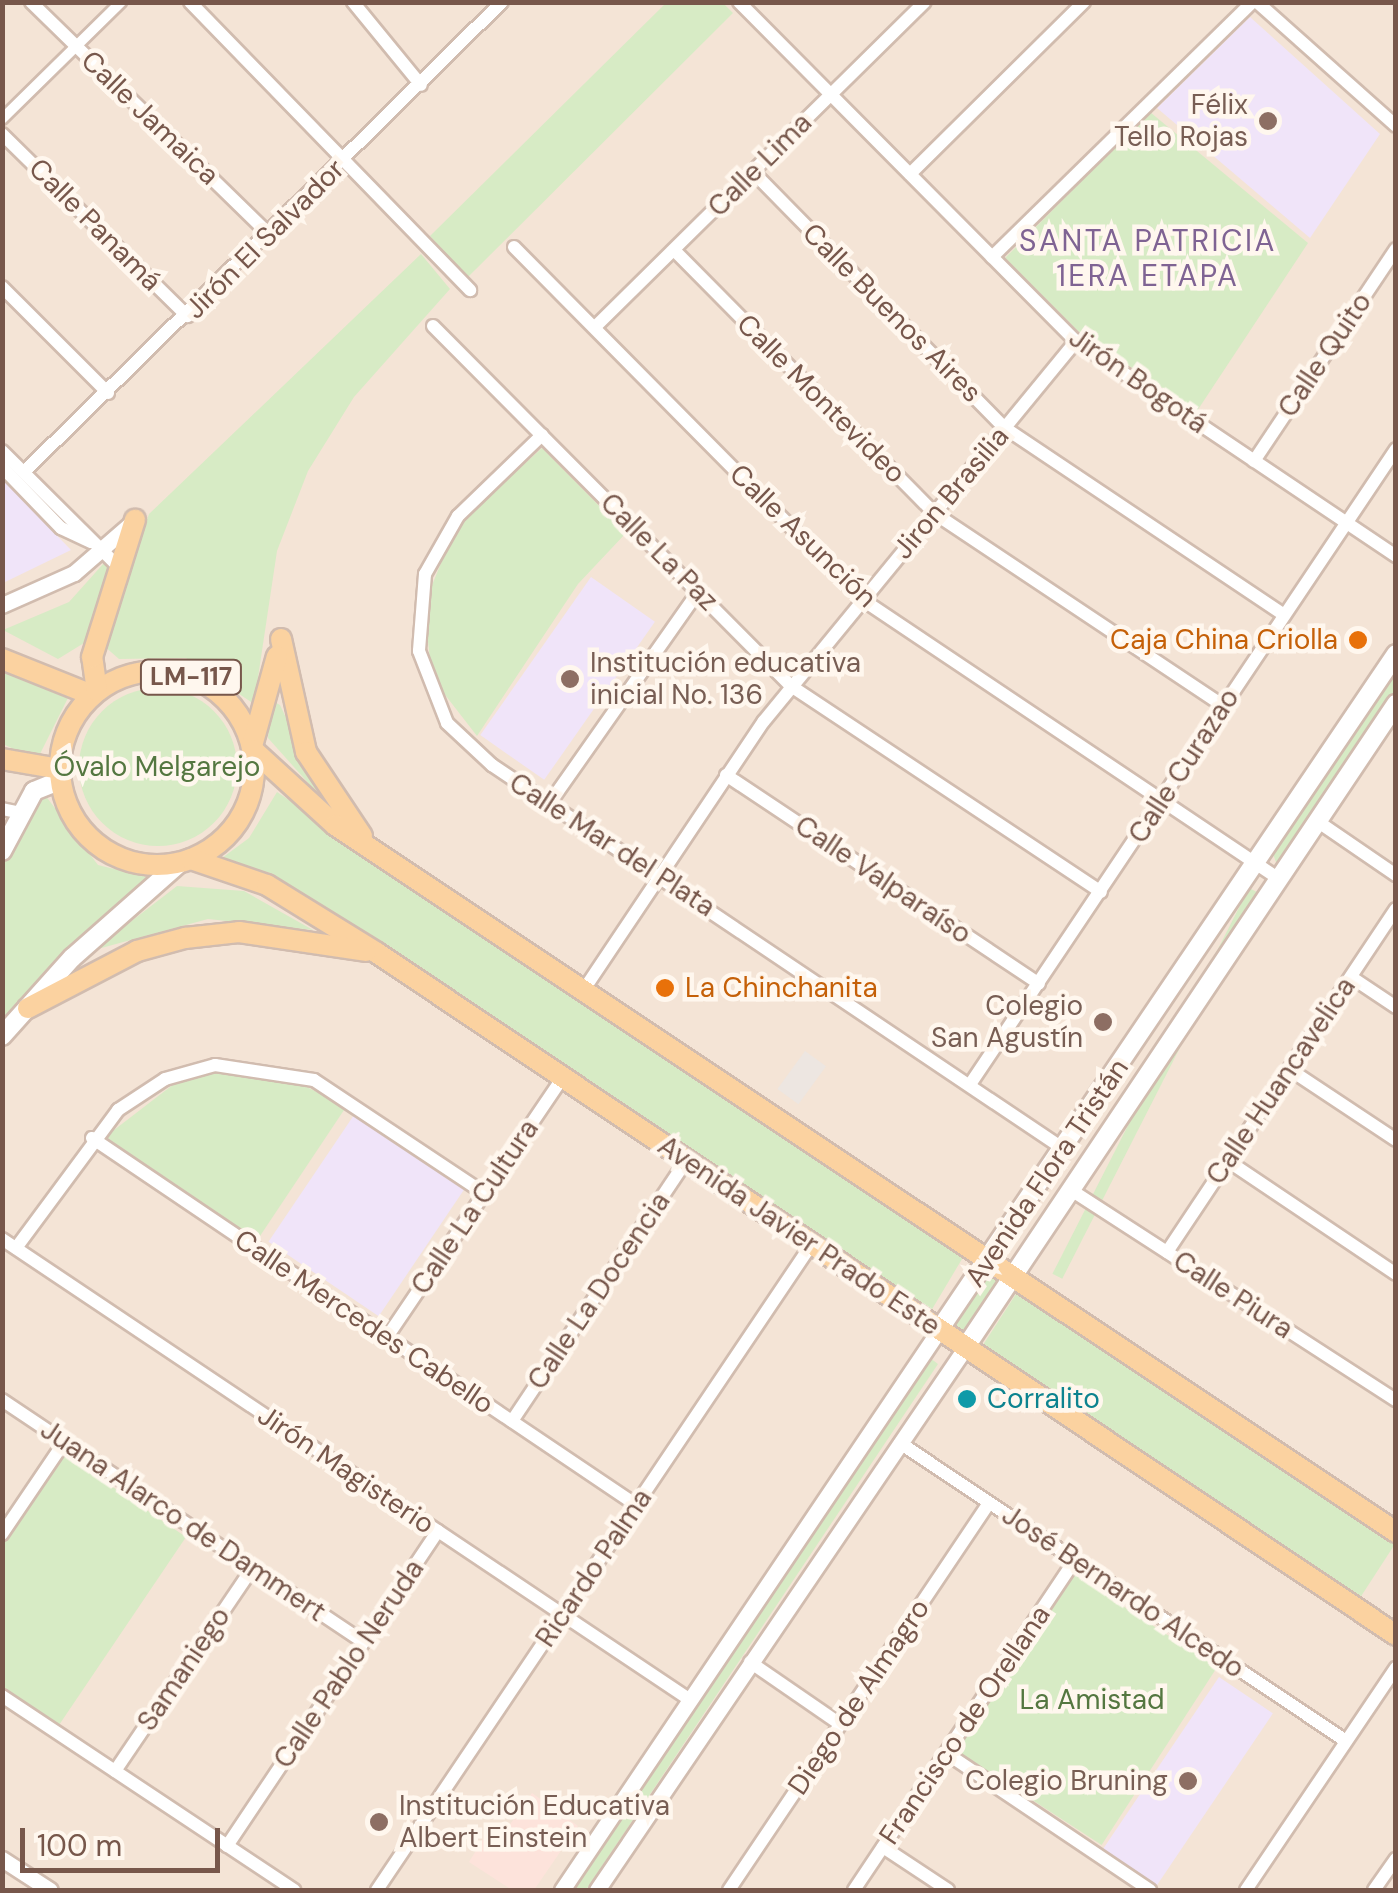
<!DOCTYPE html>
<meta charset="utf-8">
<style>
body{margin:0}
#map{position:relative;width:1398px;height:1893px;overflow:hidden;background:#fdf3e8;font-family:"DM Sans",sans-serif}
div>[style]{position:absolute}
.residential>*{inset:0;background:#f4e4d6;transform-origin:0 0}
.commercial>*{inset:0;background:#fde3db}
.industrial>*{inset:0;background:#ede6e1;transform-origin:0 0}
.education>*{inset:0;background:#f0e4f9;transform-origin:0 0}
.green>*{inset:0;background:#d7ebc5;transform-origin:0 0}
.round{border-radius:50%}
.roads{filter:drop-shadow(2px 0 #d1bcaf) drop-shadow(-2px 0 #d1bcaf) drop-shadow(0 2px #d1bcaf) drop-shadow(0 -2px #d1bcaf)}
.pedestrian>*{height:10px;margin:-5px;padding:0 5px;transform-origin:5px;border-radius:5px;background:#fff}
.minor>*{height:12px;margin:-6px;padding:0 6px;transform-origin:6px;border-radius:6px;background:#fff}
.tertiary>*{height:15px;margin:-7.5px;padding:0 7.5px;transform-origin:7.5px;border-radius:7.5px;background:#fff}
.secondary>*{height:18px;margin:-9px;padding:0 9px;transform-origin:9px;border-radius:9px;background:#fff}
.primary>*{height:20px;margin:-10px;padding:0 10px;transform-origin:10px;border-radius:10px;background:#fbd2a0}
.primary>.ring{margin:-10px;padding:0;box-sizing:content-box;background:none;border:20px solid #fbd2a0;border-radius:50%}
.dots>*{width:28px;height:28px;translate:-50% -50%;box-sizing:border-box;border:5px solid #fff7ee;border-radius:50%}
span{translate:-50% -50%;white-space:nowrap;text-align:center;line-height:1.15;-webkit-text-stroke:9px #fff7ee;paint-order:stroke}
.shield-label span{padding:2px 8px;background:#fff7ee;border:2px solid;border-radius:8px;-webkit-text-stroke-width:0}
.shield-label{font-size:25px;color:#77574b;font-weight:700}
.education-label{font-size:28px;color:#785e54}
.right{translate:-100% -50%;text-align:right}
.left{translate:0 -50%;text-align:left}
.street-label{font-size:28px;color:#77574b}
.food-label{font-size:28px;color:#c56008}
.park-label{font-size:28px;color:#547740}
.culture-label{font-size:28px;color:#0d838f}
.neighbourhood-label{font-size:30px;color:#7f6393;letter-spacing:2.5px}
.frame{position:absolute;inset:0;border:5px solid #77574b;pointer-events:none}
.scale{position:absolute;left:20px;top:1828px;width:200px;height:45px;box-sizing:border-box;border:5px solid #77574b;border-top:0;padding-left:12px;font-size:30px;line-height:35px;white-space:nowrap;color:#77574b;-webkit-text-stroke:8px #fff7ee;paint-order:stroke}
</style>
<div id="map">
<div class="residential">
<div style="left:3px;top:3px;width:1392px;height:1887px"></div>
</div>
<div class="commercial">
<div style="clip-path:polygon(532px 1793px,578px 1826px,534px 1890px,512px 1890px,469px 1862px,487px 1833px,499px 1840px)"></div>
</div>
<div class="industrial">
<div style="left:805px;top:1051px;width:26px;height:47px;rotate:36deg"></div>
</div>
<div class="education">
<div style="clip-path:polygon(1250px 17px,1380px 134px,1310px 238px,1157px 108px)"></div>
<div style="clip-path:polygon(3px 480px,71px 550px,3px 583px)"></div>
<div style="left:591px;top:577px;width:78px;height:193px;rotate:35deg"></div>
<div style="left:354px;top:1115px;width:133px;height:153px;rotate:34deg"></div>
<div style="left:1219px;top:1677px;width:65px;height:208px;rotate:34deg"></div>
</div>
<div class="green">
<div style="clip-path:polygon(666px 3px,723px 3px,733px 13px,467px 278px,430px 236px)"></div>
<div style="clip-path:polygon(1150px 112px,1308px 243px,1197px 411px,1081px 334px,1005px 258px)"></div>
<div style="clip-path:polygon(421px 254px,450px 289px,354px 397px,308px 471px,277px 551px,254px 704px,186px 658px,119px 659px,103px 645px,149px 514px)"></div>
<div style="clip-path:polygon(542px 448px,626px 533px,578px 584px,477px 736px,432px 678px,424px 605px,456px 526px)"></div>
<div style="clip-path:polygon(112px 554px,84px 643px,58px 659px,3px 630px,69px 602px)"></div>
<div style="clip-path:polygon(1395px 667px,1395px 693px,1277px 865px,1272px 851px)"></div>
<div style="clip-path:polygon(3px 673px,71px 692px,37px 760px,3px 744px)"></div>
<div class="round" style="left:79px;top:688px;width:158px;height:158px"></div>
<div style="clip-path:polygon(271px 700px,280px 705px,327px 804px,268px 738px)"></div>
<div style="clip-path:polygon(277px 792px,965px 1254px,928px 1316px,273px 874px,222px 858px,249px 838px)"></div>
<div style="clip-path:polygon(45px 795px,98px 865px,151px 878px,3px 1022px,3px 866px)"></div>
<div style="clip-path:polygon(177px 886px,244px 891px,313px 930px,208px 919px,94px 950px)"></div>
<div style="left:1249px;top:888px;width:11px;height:433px;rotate:27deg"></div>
<div style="clip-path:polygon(227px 1071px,301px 1084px,346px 1107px,254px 1245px,101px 1140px,183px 1077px)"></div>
<div style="clip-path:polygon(986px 1269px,1002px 1284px,955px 1342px,949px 1322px)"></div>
<div style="left:1016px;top:1294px;width:454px;height:67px;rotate:33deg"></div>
<div style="clip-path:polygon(926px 1355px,938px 1364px,586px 1890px,565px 1890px)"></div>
<div style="clip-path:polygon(63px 1453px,186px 1537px,57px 1728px,3px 1691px,3px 1542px)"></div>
<div style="left:1072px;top:1573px;width:173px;height:212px;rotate:33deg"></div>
</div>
<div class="roads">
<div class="pedestrian">
<div style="left:2px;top:119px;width:167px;rotate:-44.5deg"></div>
</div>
<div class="minor">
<div style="left:31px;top:2px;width:332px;rotate:44.3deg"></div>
<div style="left:190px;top:2px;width:402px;rotate:45.8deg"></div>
<div style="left:353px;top:2px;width:107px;rotate:50.7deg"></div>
<div style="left:739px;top:2px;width:478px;rotate:45.2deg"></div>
<div style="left:1076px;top:341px;width:386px;rotate:33.9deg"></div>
<div style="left:1257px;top:2px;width:186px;rotate:41.7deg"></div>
<div style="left:2px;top:134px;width:260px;rotate:44.5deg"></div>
<div style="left:753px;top:172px;width:359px;rotate:45.5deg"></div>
<div style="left:1005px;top:428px;width:336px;rotate:33.8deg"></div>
<div style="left:910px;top:174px;width:245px;rotate:-44.7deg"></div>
<div style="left:514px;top:247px;width:496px;rotate:45.3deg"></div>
<div style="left:863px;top:600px;width:501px;rotate:33.85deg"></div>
<div style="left:674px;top:250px;width:370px;rotate:45.3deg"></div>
<div style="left:934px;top:513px;width:348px;rotate:33.7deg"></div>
<div style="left:992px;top:257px;width:364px;rotate:-44.4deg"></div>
<div style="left:2px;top:287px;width:150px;rotate:45deg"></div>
<div style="left:433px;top:326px;width:508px;rotate:45.16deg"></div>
<div style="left:791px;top:686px;width:372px;rotate:33.6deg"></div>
<div style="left:595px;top:327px;width:463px;rotate:-44.6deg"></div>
<div style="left:542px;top:435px;width:117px;rotate:136deg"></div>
<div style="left:458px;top:516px;width:67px;rotate:119.6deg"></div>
<div style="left:425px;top:574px;width:77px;rotate:94.5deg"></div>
<div style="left:419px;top:651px;width:77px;rotate:68.7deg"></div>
<div style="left:447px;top:723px;width:62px;rotate:43deg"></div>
<div style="left:492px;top:765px;width:690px;rotate:33.9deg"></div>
<div style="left:2px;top:451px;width:166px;rotate:44.8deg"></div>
<div style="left:1254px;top:461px;width:255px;rotate:-56.2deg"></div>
<div style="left:2px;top:467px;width:85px;rotate:46deg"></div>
<div style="left:61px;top:528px;width:33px;rotate:25deg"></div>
<div style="left:24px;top:472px;width:670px;rotate:-44.52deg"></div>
<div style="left:726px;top:775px;width:376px;rotate:33.7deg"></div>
<div style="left:549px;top:804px;width:259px;rotate:-54.9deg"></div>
<div style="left:2px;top:809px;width:19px;rotate:12deg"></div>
<div style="left:1317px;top:821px;width:96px;rotate:34.4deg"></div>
<div style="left:1351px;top:977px;width:54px;rotate:33.7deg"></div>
<div style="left:585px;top:988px;width:321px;rotate:-56.2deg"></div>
<div style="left:764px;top:721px;width:492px;rotate:-50.6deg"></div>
<div style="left:1289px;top:1069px;width:128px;rotate:33.6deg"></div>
<div style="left:971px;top:1083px;width:763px;rotate:-56.16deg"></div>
<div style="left:92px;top:1138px;width:656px;rotate:34deg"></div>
<div style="left:1228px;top:1161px;width:202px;rotate:33.9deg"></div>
<div style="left:1071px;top:1190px;width:387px;rotate:32.9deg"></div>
<div style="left:2px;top:1239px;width:828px;rotate:33.82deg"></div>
<div style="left:16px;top:1248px;width:172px;rotate:-53.5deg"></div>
<div style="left:118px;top:1110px;width:56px;rotate:-33.4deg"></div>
<div style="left:165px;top:1079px;width:52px;rotate:-15.6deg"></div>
<div style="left:215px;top:1065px;width:100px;rotate:8.6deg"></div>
<div style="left:314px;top:1080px;width:204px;rotate:33.6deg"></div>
<div style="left:1167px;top:1252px;width:412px;rotate:-56.3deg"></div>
<div style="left:387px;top:1337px;width:314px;rotate:-55.9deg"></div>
<div style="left:2px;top:1400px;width:435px;rotate:33.8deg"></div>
<div style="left:512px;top:1421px;width:313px;rotate:-56.2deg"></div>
<div style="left:900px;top:1443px;width:536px;rotate:33.75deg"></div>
<div style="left:2px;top:1534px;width:112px;rotate:-55.9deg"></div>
<div style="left:750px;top:1662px;width:109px;rotate:34.6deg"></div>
<div style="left:2px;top:1696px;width:351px;rotate:33.6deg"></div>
<div style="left:946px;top:1753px;width:246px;rotate:33.9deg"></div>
<div style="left:115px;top:1771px;width:246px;rotate:-55.9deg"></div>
<div style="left:227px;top:1846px;width:379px;rotate:-56.2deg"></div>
<div style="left:883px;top:1847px;width:78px;rotate:33.5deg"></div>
<div style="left:377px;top:1890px;width:777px;rotate:-56.06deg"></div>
<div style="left:729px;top:1890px;width:466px;rotate:-56.1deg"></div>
<div style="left:854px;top:1890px;width:397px;rotate:-56.2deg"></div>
<div style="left:1246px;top:1890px;width:268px;rotate:-56deg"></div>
<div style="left:1374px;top:1890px;width:38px;rotate:-55deg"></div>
</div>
<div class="tertiary">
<div style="left:2px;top:605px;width:79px;rotate:-24deg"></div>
<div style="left:74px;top:573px;width:81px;rotate:-41deg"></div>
<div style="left:2px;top:1859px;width:57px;rotate:32.9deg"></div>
<div style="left:562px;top:1890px;width:675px;rotate:-56.05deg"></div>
<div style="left:597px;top:1890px;width:655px;rotate:-55.82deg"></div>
</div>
<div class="secondary">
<div style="left:2px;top:851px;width:68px;rotate:-61.9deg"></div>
<div style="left:34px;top:791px;width:29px;rotate:-22deg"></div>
<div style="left:2px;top:1036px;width:105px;rotate:-48.1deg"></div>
<div style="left:72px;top:958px;width:145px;rotate:-41.4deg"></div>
<div style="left:939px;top:1330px;width:816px;rotate:-55.94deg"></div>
<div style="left:965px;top:1348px;width:775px;rotate:-56.21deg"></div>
</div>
<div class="primary">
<div style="left:281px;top:639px;width:116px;rotate:77.5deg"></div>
<div style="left:306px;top:752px;width:101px;rotate:56.3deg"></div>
<div style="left:2px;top:659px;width:97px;rotate:21.8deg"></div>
<div class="ring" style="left:60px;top:671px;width:174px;height:174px"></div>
<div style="left:97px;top:691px;width:34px;rotate:-98deg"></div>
<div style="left:92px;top:657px;width:144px;rotate:-72.6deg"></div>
<div style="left:252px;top:746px;width:93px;rotate:-74.5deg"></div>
<div style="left:253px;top:750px;width:111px;rotate:42.4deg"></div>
<div style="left:335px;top:825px;width:1275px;rotate:33.68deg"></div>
<div style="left:2px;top:759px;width:59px;rotate:9.8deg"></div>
<div style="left:191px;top:859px;width:80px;rotate:18.9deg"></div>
<div style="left:267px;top:885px;width:129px;rotate:31.7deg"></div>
<div style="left:377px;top:953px;width:1226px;rotate:33.79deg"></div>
<div style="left:28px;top:1008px;width:123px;rotate:-27.6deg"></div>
<div style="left:137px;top:951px;width:50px;rotate:-15.2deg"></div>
<div style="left:185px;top:938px;width:54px;rotate:-6.3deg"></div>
<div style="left:239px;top:932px;width:128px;rotate:8.5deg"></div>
</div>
</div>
<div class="dots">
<div style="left:1268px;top:121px;background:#8d6e63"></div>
<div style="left:1358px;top:640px;background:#e8710a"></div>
<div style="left:570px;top:679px;background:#8d6e63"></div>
<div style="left:665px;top:988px;background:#e8710a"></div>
<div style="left:1103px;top:1022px;background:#8d6e63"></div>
<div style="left:967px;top:1399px;background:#0f9aa8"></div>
<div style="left:1188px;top:1781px;background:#8d6e63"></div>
<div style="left:379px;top:1822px;background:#8d6e63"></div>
</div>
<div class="shield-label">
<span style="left:191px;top:677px">LM-117</span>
</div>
<div class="education-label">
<span class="right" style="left:1248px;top:121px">Félix<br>Tello Rojas</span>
<span class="left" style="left:590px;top:679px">Institución educativa<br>inicial No. 136</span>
<span class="right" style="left:1083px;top:1022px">Colegio<br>San Agustín</span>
<span class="right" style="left:1168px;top:1781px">Colegio Bruning</span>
<span class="left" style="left:399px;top:1822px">Institución Educativa<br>Albert Einstein</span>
</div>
<div class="street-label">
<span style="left:150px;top:118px;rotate:44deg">Calle Jamaica</span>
<span style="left:760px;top:165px;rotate:-45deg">Calle Lima</span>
<span style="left:95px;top:225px;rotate:45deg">Calle Panamá</span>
<span style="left:265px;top:239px;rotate:-45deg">Jirón El Salvador</span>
<span style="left:892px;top:313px;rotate:45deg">Calle Buenos Aires</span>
<span style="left:1325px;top:355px;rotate:-56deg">Calle Quito</span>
<span style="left:1138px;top:381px;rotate:35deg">Jirón Bogotá</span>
<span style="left:821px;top:399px;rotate:45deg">Calle Montevideo</span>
<span style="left:951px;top:493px;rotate:-50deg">Jiron Brasilia</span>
<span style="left:803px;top:536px;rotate:44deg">Calle Asunción</span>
<span style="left:659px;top:552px;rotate:45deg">Calle La Paz</span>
<span style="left:1184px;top:766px;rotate:-57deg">Calle Curazao</span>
<span style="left:612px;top:845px;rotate:33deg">Calle Mar del Plata</span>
<span style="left:883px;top:880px;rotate:34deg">Calle Valparaíso</span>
<span style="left:1281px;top:1081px;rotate:-56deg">Calle Huancavelica</span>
<span style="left:1047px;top:1173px;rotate:-56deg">Avenida Flora Tristán</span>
<span style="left:475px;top:1207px;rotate:-56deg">Calle La Cultura</span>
<span style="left:799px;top:1236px;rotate:34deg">Avenida Javier Prado Este</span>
<span style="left:599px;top:1291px;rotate:-56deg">Calle La Docencia</span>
<span style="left:1233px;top:1295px;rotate:33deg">Calle Piura</span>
<span style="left:364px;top:1322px;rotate:34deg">Calle Mercedes Cabello</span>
<span style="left:346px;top:1470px;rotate:34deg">Jirón Magisterio</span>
<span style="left:183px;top:1521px;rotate:34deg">Juana Alarco de Dammert</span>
<span style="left:594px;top:1568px;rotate:-56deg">Ricardo Palma</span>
<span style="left:1123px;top:1592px;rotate:34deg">José Bernardo Alcedo</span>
<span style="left:349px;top:1664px;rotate:-56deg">Calle Pablo Neruda</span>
<span style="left:184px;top:1669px;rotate:-56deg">Samaniego</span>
<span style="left:859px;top:1697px;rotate:-56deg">Diego de Almagro</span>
<span style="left:965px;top:1725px;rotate:-56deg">Francisco de Orellana</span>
</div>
<div class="food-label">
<span class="right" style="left:1338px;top:640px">Caja China Criolla</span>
<span class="left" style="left:685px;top:988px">La Chinchanita</span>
</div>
<div class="park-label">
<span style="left:157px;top:767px">Óvalo Melgarejo</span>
<span style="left:1092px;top:1700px">La Amistad</span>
</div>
<div class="culture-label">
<span class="left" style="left:987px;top:1399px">Corralito</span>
</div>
<div class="neighbourhood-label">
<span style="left:1148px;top:258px">SANTA PATRICIA<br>1ERA ETAPA</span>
</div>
<div class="frame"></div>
<div class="scale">100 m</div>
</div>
